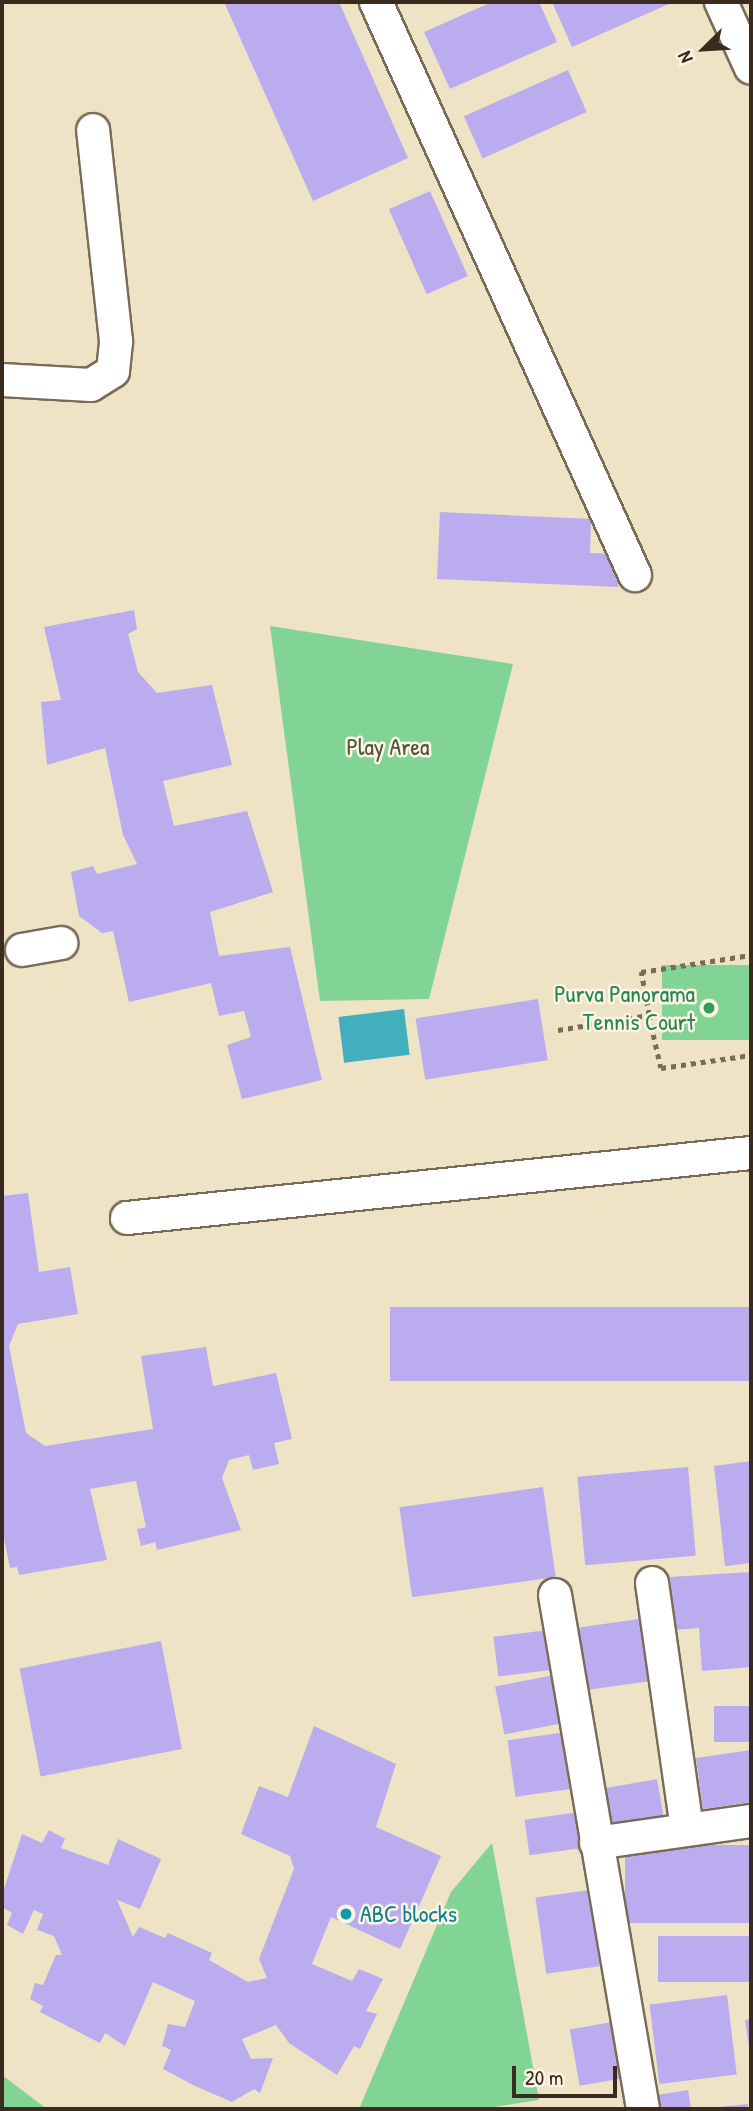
<!DOCTYPE html>
<style>
body{margin:0}
#map{position:relative;width:753px;height:2111px;overflow:hidden;background:#eee3c4;font-family:"Patrick Hand",sans-serif}
div>[style]{position:absolute}
.green>*{inset:0;background:#82d495;transform-origin:0 0}
.water>*{inset:0;background:#41afbd;transform-origin:0 0}
.building>*{inset:0;background:#baacee;transform-origin:0 0}
.path>*{height:4.5px;margin-top:-2.25px;transform-origin:0;background:repeating-linear-gradient(90deg,#7a6b58 0 5px,transparent 0 10px)}
.roads{filter:drop-shadow(2px 0 #7a6b58) drop-shadow(-2px 0 #7a6b58) drop-shadow(0 2px #7a6b58) drop-shadow(0 -2px #7a6b58)}
.street>*{height:32px;margin:-16px;padding:0 16px;transform-origin:16px;border-radius:16px;background:#fff}
.dots>*{width:19px;height:19px;translate:-50% -50%;box-sizing:border-box;border:4px solid #fcf5e5;border-radius:50%}
span{translate:-50% -50%;white-space:nowrap;text-align:center;line-height:1.15;-webkit-text-stroke:5px #fcf5e5;paint-order:stroke}
.park-label{font-size:24px;color:#4d543c}
.leisure-label{font-size:24px;color:#27864d}
.right{translate:-100% -50%;text-align:right}
.culture-label{font-size:24px;color:#0d838f}
.left{translate:0 -50%;text-align:left}
.frame{position:absolute;inset:0;border:4px solid #3b2a1e;pointer-events:none}
.north{position:absolute;left:669px;top:14px;width:70px;height:70px;-webkit-text-stroke:5px #fcf5e5;paint-order:stroke;rotate:246deg;font-size:19px;font-weight:700;line-height:28px;text-align:center;color:#3b2a1e}
.north::after{content:'';display:block;margin:auto;width:24px;height:32px;background:#3b2a1e;clip-path:polygon(50% 0,100% 100%,50% 72%,0 100%)}
.scale{position:absolute;left:512px;top:2066px;width:105px;height:32px;box-sizing:border-box;border:4px solid #3b2a1e;border-top:0;padding-left:9px;font-size:21px;line-height:24px;white-space:nowrap;color:#3b2a1e;-webkit-text-stroke:5px #fcf5e5;paint-order:stroke}
</style>
<div id="map">
<div class="green">
<div style="clip-path:polygon(270px 626px,513px 664px,429px 999px,320px 1001px)"></div>
<div style="left:751px;top:965px;width:75px;height:89px;rotate:90deg"></div>
<div style="clip-path:polygon(492px 1843px,539px 2100px,481px 2109px,359px 2109px,451px 1892px)"></div>
<div style="clip-path:polygon(2px 2075px,47px 2109px,2px 2109px)"></div>
</div>
<div class="water">
<div style="left:404px;top:1009px;width:46px;height:66px;rotate:83deg"></div>
</div>
<div class="building">
<div style="clip-path:polygon(224px 2px,339px 2px,408px 158px,313px 201px)"></div>
<div style="clip-path:polygon(492px 2px,539px 2px,557px 42px,450px 89px,424px 32px)"></div>
<div style="clip-path:polygon(552px 2px,673px 2px,572px 47px)"></div>
<div style="left:568px;top:70px;width:46px;height:114px;rotate:66deg"></div>
<div style="left:430px;top:191px;width:93px;height:45px;rotate:66deg"></div>
<div style="clip-path:polygon(440px 512px,591px 519px,590px 553px,619px 554px,618px 587px,437px 579px)"></div>
<div style="clip-path:polygon(134px 610px,137px 629px,128px 634px,138px 672px,157px 693px,212px 685px,232px 765px,163px 781px,174px 826px,247px 811px,273px 892px,210px 912px,219px 956px,290px 947px,322px 1080px,242px 1099px,227px 1045px,251px 1037px,244px 1011px,219px 1016px,211px 983px,129px 1002px,113px 931px,102px 933px,79px 916px,71px 872px,93px 866px,97px 874px,137px 864px,123px 835px,105px 748px,47px 765px,41px 702px,61px 700px,44px 627px)"></div>
<div style="left:538px;top:999px;width:62px;height:124px;rotate:81deg"></div>
<div style="clip-path:polygon(28px 1193px,39px 1272px,70px 1267px,78px 1314px,18px 1324px,9px 1346px,26px 1433px,45px 1446px,153px 1429px,141px 1356px,206px 1347px,213px 1386px,276px 1373px,292px 1439px,274px 1443px,279px 1464px,253px 1470px,249px 1455px,229px 1460px,222px 1478px,241px 1530px,157px 1550px,155px 1542px,141px 1546px,137px 1529px,146px 1527px,136px 1481px,90px 1489px,107px 1560px,19px 1575px,17px 1567px,10px 1568px,2px 1529px,2px 1196px)"></div>
<div style="left:751px;top:1307px;width:74px;height:361px;rotate:90deg"></div>
<div style="clip-path:polygon(751px 1461px,751px 1563px,725px 1566px,714px 1466px)"></div>
<div style="left:688px;top:1467px;width:89px;height:111px;rotate:85deg"></div>
<div style="left:543px;top:1487px;width:91px;height:145px;rotate:82deg"></div>
<div style="clip-path:polygon(751px 1572px,751px 1667px,702px 1671px,699px 1628px,673px 1630px,670px 1577px)"></div>
<div style="left:646px;top:1618px;width:63px;height:71px;rotate:82deg"></div>
<div style="left:548px;top:1630px;width:40px;height:55px;rotate:83deg"></div>
<div style="left:161px;top:1641px;width:110px;height:144px;rotate:79deg"></div>
<div style="left:554px;top:1675px;width:49px;height:60px;rotate:79deg"></div>
<div style="left:751px;top:1706px;width:36px;height:37px;rotate:90deg"></div>
<div style="clip-path:polygon(314px 1726px,396px 1764px,376px 1827px,441px 1856px,400px 1949px,331px 1917px,312px 1964px,352px 1981px,359px 1969px,383px 1979px,366px 2011px,377px 2014px,360px 2049px,354px 2046px,337px 2075px,289px 2043px,276px 2025px,242px 2039px,251px 2059px,273px 2058px,260px 2093px,254px 2089px,232px 2102px,195px 2086px,163px 2069px,171px 2050px,162px 2046px,168px 2024px,185px 2027px,195px 2001px,153px 1982px,125px 2046px,105px 2033px,100px 2043px,40px 2012px,43px 2006px,30px 1999px,35px 1983px,43px 1985px,56px 1955px,62px 1955px,54px 1936px,37px 1930px,43px 1914px,34px 1910px,23px 1934px,7px 1925px,12px 1913px,2px 1907px,2px 1895px,22px 1834px,42px 1843px,49px 1830px,65px 1839px,61px 1848px,108px 1865px,118px 1839px,161px 1859px,140px 1909px,117px 1900px,133px 1937px,139px 1927px,165px 1938px,168px 1933px,212px 1953px,209px 1960px,248px 1982px,267px 1978px,259px 1959px,294px 1869px,290px 1856px,241px 1834px,259px 1786px,288px 1797px)"></div>
<div style="left:566px;top:1732px;width:57px;height:59px;rotate:82deg"></div>
<div style="clip-path:polygon(751px 1750px,751px 1802px,703px 1809px,696px 1758px)"></div>
<div style="left:657px;top:1779px;width:46px;height:57px;rotate:80deg"></div>
<div style="left:579px;top:1812px;width:36px;height:55px;rotate:82deg"></div>
<div style="left:751px;top:1845px;width:78px;height:126px;rotate:90deg"></div>
<div style="left:589px;top:1890px;width:77px;height:54px;rotate:82deg"></div>
<div style="left:751px;top:1936px;width:46px;height:93px;rotate:90deg"></div>
<div style="left:727px;top:1995px;width:80px;height:78px;rotate:83deg"></div>
<div style="clip-path:polygon(751px 2019px,751px 2053px,750px 2053px,745px 2020px)"></div>
<div style="left:618px;top:2021px;width:57px;height:49px;rotate:80deg"></div>
<div style="clip-path:polygon(688px 2090px,691px 2109px,659px 2109px,657px 2095px)"></div>
<div style="clip-path:polygon(748px 2104px,748px 2109px,718px 2109px,718px 2107px)"></div>
</div>
<div class="path">
<div style="left:649px;top:1015px;width:54px;rotate:77.2deg"></div>
<div style="left:661px;top:1068px;width:91px;rotate:-8.2deg"></div>
<div style="left:558px;top:1030px;width:92px;rotate:-9.4deg"></div>
<div style="left:649px;top:1015px;width:44px;rotate:-100.5deg"></div>
<div style="left:641px;top:972px;width:111px;rotate:-8.8deg"></div>
</div>
<div class="roads">
<div class="street">
<div style="left:376px;top:2px;width:629px;rotate:65.68deg"></div>
<div style="left:721px;top:2px;width:72px;rotate:65.6deg"></div>
<div style="left:2px;top:380px;width:89px;rotate:3.2deg"></div>
<div style="left:91px;top:385px;width:26px;rotate:-32deg"></div>
<div style="left:113px;top:371px;width:30px;rotate:-84deg"></div>
<div style="left:116px;top:341px;width:212px;rotate:-96.2deg"></div>
<div style="left:22px;top:950px;width:40px;rotate:-10deg"></div>
<div style="left:127px;top:1218px;width:627px;rotate:-5.95deg"></div>
<div style="left:652px;top:1583px;width:249px;rotate:81.9deg"></div>
<div style="left:555px;top:1595px;width:521px;rotate:80.28deg"></div>
<div style="left:596px;top:1843px;width:157px;rotate:-8.1deg"></div>
</div>
</div>
<div class="dots">
<div style="left:709px;top:1008px;background:#2e9e5b"></div>
<div style="left:346px;top:1914px;background:#0f9aa8"></div>
</div>
<div class="park-label">
<span style="left:388px;top:747px">Play Area</span>
</div>
<div class="leisure-label">
<span class="right" style="left:695px;top:1008px">Purva Panorama<br>Tennis Court</span>
</div>
<div class="culture-label">
<span class="left" style="left:360px;top:1914px">ABC blocks</span>
</div>
<div class="frame"></div>
<div class="north">N</div>
<div class="scale">20 m</div>
</div>
